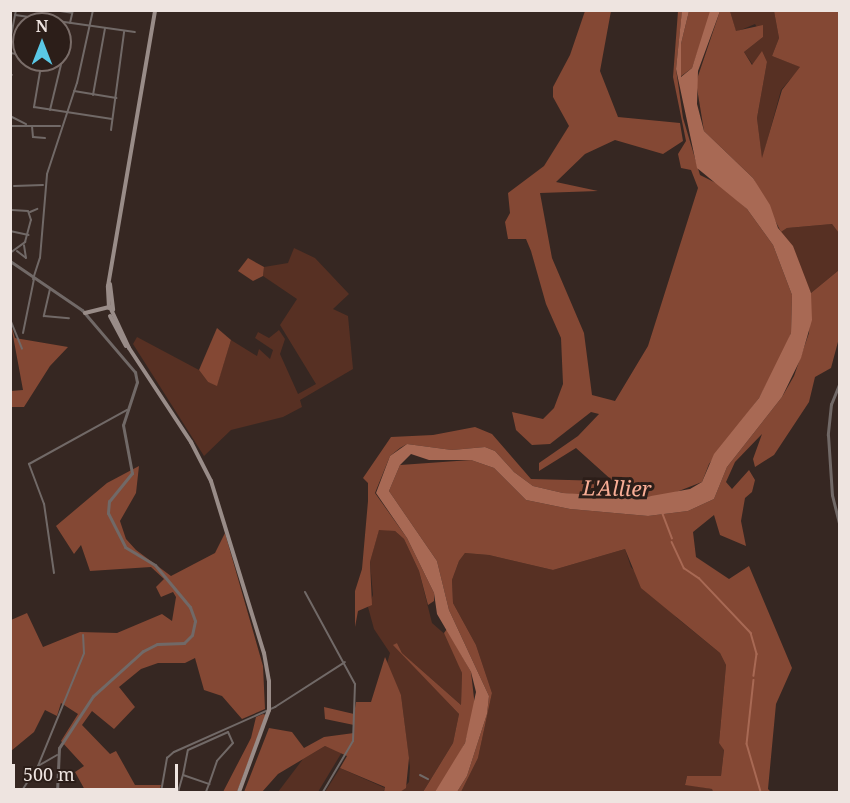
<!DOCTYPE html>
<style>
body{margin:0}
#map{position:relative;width:850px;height:803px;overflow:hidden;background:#362722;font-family:"Noto Serif",serif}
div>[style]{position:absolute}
.green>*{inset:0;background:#573023}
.forest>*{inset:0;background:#844834}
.water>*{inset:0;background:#a86954}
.stream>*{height:1.5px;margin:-0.75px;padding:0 0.75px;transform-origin:0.75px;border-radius:0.75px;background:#a86954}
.minor>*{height:2px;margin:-1px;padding:0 1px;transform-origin:1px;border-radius:1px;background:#716967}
.tertiary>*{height:3px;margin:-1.5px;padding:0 1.5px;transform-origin:1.5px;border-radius:1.5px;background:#716967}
.secondary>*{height:4px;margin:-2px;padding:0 2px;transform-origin:2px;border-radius:2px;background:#998c88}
span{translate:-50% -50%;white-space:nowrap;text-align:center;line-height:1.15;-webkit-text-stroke:6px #2c1e19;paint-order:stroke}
.water-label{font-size:21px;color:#f9ae96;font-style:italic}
.frame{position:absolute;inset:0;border:12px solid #eee4e0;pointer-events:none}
.north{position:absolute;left:12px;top:12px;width:60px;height:60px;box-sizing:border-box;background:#2c1e19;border:2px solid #7a6d69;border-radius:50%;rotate:0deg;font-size:16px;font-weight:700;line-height:24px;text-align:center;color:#eee4e0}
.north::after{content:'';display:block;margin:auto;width:21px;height:27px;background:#5ac8e6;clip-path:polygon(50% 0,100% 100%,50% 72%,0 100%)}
.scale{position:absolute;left:12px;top:764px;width:166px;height:27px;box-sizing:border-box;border:3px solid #eee4e0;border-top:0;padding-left:8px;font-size:18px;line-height:21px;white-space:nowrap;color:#eee4e0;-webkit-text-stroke:4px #2c1e19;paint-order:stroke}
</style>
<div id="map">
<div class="green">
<div style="clip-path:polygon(730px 11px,774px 11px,779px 38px,772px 56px,801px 67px,781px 90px,762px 160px,757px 118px,767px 62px,753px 65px,744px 52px,763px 37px,755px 24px,736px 32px)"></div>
<div style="clip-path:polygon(832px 224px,839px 232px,839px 270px,811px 293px,781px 232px,787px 228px)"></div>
<div style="clip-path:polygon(294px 248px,315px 258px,349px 294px,333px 309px,348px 316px,353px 369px,300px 400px,302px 407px,283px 417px,231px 430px,204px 456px,133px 344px,137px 337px,199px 370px,208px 382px,217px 385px,231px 340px,257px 356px,259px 349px,270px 359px,273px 350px,255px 338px,258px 332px,269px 338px,279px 330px,285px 339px,280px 354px,298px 394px,316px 384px,280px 325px,297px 299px,263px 276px,264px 267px,288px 263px)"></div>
<div style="clip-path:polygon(379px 529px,395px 531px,404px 539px,419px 571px,432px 623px,448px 637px,462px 673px,461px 705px,402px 653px,397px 643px,394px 645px,459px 714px,453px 743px,423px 792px,400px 792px,409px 782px,410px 767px,401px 695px,386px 667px,390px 653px,374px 629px,368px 607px,373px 595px,370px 562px)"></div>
<div style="clip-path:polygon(625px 549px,631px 567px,677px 618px,720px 653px,726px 665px,719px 743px,724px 749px,721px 777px,687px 776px,685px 784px,712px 789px,713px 792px,461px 792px,478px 758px,492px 693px,476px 645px,453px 603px,452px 580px,459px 561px,465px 553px,489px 555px,553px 570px)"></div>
<div style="clip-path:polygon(325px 746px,342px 752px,318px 792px,278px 792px,303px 759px)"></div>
<div style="clip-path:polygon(340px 768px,385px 788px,383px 792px,325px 792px)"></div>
</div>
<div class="forest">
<div style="clip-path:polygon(585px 11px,611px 11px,600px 71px,618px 117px,680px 123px,683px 141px,663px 154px,615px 140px,585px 154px,556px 182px,598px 191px,540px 193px,552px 258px,584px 333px,592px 395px,615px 401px,648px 346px,698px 188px,691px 170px,681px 168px,678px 154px,686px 141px,673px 77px,678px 11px,682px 11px,676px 69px,683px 118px,700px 175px,720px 185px,747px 209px,773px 245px,792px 295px,791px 333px,785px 350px,759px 398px,709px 464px,702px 482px,666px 496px,608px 498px,563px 493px,533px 486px,514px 472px,495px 451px,485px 447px,452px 450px,407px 444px,400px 448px,390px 456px,375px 493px,407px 538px,434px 593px,434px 601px,428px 605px,419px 571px,404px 539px,395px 531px,379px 530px,370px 562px,372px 605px,358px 611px,355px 627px,355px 591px,362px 569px,368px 501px,368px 483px,363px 478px,391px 437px,433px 435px,475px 427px,492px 434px,531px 479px,606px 481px,612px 492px,625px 492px,576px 448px,539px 471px,539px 463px,578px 436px,599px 414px,591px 412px,550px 444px,532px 445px,516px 430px,512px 412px,543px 419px,554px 408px,563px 384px,561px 338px,546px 304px,531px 251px,526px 239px,508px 239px,505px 222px,510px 213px,508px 193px,544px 166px,569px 126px,553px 97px,553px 87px,570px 55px)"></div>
<div style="clip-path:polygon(689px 11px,710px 11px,710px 17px,692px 68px,680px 77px,681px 44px)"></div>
<div style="clip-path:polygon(720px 11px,730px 11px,736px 31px,763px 25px,763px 37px,744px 52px,752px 65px,762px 51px,767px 62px,757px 118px,762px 158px,782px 90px,800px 67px,772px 56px,779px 38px,774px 11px,839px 11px,839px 233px,832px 224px,787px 228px,781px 232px,753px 178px,704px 131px,696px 82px)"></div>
<div style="clip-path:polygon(248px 258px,264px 267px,263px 276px,253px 281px,238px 271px)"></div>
<div style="clip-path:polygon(839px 270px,839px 338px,831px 368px,815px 377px,809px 402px,774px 455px,755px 467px,753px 459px,762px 434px,735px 462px,726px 482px,732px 489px,749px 470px,755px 480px,752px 492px,745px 498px,741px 521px,746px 546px,720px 535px,714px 515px,693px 532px,696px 557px,729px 579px,749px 566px,792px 668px,776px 704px,768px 789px,771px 792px,713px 792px,712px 789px,685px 785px,687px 776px,721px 776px,724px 750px,719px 743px,726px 665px,720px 653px,641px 588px,625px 549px,553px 570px,489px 555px,465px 553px,459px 561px,452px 580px,453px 603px,476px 645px,492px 693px,478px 758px,461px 792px,457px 792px,467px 776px,487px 714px,489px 696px,449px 610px,437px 561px,389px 491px,400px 465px,471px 460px,494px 468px,526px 500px,570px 509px,648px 516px,688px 511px,714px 499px,727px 467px,782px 397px,794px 376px,809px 333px,811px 293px)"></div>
<div style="clip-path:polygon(11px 325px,15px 338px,68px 347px,50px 366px,24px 407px,11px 407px,11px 391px,23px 390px)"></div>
<div style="clip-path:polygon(217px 328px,231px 340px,217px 386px,208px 382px,199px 370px)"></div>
<div style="clip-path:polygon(139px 466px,136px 493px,120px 521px,126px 539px,136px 550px,171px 576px,215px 553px,225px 533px,263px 666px,265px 709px,242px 719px,222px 696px,204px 690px,195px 658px,185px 663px,158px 663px,141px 669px,119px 687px,135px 707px,114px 729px,92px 711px,82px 725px,110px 754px,116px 751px,135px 785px,161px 785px,159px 792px,86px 792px,75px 772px,84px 766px,61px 741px,78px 714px,61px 703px,57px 716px,45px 710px,34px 732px,11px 751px,11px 620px,27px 613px,43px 647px,80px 632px,117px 633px,162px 614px,172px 621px,176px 597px,173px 592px,161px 597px,156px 587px,164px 579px,151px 567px,90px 571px,81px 545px,74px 554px,56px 526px,107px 483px)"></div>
<div style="clip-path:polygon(447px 629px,471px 672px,475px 707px,465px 743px,447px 777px,435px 792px,423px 792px,453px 743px,459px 714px,393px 645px,397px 643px,402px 653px,461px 705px,462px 673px,444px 633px)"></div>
<div style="clip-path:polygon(385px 657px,401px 695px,409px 758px,406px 788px,400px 792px,384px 792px,385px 787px,340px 768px,347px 756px,325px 746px,278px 774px,262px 792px,244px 792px,269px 728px,292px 732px,304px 748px,324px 737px,354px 733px,354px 725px,325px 719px,324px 707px,354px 714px,356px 702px,371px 702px)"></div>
<div style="clip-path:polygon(263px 714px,266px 715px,237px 792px,223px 792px,251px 738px,256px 717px)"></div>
</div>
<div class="water">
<div style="clip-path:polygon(682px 10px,689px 11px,681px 44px,681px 77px,692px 68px,710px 11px,720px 11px,698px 71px,697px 104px,704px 131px,753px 178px,770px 205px,778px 228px,793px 246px,811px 293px,812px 320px,801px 358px,782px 397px,727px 467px,714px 499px,688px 511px,648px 516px,570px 509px,526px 500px,494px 468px,471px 460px,429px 460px,411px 454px,400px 465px,389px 491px,437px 561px,449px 610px,489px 696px,487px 714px,467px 776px,457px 792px,435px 792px,465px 743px,476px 692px,471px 672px,437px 614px,434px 593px,407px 538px,376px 493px,390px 456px,407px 444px,452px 450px,485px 447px,495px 451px,514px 472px,533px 486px,563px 493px,640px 498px,690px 489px,702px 482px,714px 454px,759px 398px,791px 333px,792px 295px,773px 245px,747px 209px,697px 168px,676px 69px)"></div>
</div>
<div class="stream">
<div style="left:663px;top:514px;width:26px;rotate:69deg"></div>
<div style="left:672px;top:542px;width:29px;rotate:65deg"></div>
<div style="left:684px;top:568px;width:18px;rotate:34deg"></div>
<div style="left:699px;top:578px;width:76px;rotate:46.6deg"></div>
<div style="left:751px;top:633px;width:22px;rotate:74deg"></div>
<div style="left:757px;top:654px;width:22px;rotate:98deg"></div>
<div style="left:754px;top:680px;width:64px;rotate:96.2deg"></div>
<div style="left:747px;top:744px;width:50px;rotate:73.7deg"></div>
</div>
<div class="minor">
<div style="left:54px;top:10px;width:18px;rotate:9deg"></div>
<div style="left:15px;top:15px;width:121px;rotate:8.1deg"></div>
<div style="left:70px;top:23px;width:13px;rotate:-77deg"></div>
<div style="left:33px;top:24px;width:6px;rotate:-81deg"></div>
<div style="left:10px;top:41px;width:32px;rotate:-79deg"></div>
<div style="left:10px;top:53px;width:14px;rotate:8deg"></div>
<div style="left:42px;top:60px;width:48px;rotate:99.7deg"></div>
<div style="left:34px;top:107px;width:79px;rotate:8.7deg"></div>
<div style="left:10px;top:74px;width:2px;rotate:27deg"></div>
<div style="left:74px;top:91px;width:43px;rotate:9.5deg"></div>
<div style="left:93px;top:95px;width:68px;rotate:-79.8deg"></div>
<div style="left:50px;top:110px;width:64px;rotate:-76.4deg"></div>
<div style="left:65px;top:48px;width:7px;rotate:-135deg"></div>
<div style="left:10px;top:116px;width:18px;rotate:27deg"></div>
<div style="left:10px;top:126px;width:50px"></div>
<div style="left:32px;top:126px;width:11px;rotate:85deg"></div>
<div style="left:33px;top:137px;width:12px;rotate:5deg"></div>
<div style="left:111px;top:130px;width:99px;rotate:-82.4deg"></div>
<div style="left:14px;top:186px;width:29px;rotate:-2deg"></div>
<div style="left:30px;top:212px;width:8px;rotate:-23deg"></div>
<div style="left:10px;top:231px;width:19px;rotate:12deg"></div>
<div style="left:17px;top:251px;width:11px;rotate:38deg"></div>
<div style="left:26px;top:258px;width:13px;rotate:-99deg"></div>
<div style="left:10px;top:253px;width:19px;rotate:-36deg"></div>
<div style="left:25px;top:242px;width:23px;rotate:-75deg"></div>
<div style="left:31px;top:220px;width:9px;rotate:-108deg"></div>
<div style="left:28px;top:211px;width:16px;rotate:-176deg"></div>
<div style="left:33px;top:279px;width:22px;rotate:-72deg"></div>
<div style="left:40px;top:258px;width:84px;rotate:-85.2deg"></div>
<div style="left:47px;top:174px;width:96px;rotate:-71.8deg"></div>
<div style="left:77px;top:83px;width:75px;rotate:-77.6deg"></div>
<div style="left:50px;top:289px;width:28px;rotate:103deg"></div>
<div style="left:44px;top:316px;width:25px;rotate:5deg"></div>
<div style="left:10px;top:319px;width:32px;rotate:68deg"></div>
<div style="left:23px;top:333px;width:55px;rotate:-78.5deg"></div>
<div style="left:54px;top:573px;width:70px;rotate:-98.2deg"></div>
<div style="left:44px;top:504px;width:43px;rotate:-110.6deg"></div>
<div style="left:29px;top:464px;width:112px;rotate:-28.9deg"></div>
<div style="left:305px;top:592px;width:105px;rotate:61.5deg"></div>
<div style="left:355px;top:684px;width:57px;rotate:92deg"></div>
<div style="left:353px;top:741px;width:59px;rotate:120.5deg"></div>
<div style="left:38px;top:766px;width:22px;rotate:-30deg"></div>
<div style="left:183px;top:775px;width:25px;rotate:-79deg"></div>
<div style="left:188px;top:750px;width:44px;rotate:-24.2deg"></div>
<div style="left:228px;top:732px;width:12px;rotate:66deg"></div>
<div style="left:233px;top:743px;width:24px;rotate:132deg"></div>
<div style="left:217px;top:761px;width:24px;rotate:109deg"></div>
<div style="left:420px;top:775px;width:9px;rotate:27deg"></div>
<div style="left:21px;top:792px;width:31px;rotate:-57deg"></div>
<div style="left:38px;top:766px;width:122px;rotate:-67.8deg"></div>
<div style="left:84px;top:653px;width:18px;rotate:-93deg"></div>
<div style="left:161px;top:792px;width:35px;rotate:-80deg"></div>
<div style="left:167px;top:758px;width:9px;rotate:-41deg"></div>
<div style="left:174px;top:752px;width:111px;rotate:-24deg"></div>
<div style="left:275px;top:707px;width:83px;rotate:-32.7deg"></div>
<div style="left:178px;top:792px;width:18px;rotate:-74deg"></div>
<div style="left:183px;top:775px;width:28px;rotate:19deg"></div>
<div style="left:209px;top:784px;width:9px;rotate:111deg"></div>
</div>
<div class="tertiary">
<div style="left:10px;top:261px;width:87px;rotate:34.2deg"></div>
<div style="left:82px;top:310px;width:82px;rotate:49.5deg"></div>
<div style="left:135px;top:372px;width:10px;rotate:79deg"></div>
<div style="left:137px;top:382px;width:45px;rotate:108deg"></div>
<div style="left:123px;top:425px;width:49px;rotate:79.4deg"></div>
<div style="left:132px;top:473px;width:36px;rotate:129deg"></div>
<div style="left:109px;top:501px;width:12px;rotate:95deg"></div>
<div style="left:108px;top:513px;width:38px;rotate:63deg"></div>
<div style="left:125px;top:547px;width:35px;rotate:31deg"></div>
<div style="left:155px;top:565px;width:55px;rotate:50.2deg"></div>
<div style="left:190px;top:607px;width:15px;rotate:70deg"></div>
<div style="left:195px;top:621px;width:14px;rotate:102deg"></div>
<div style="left:192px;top:635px;width:11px;rotate:135deg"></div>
<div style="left:184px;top:643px;width:27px;rotate:178deg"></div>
<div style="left:157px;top:644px;width:16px;rotate:153deg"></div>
<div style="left:143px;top:651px;width:67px;rotate:138deg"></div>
<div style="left:93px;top:696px;width:62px;rotate:123.2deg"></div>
<div style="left:59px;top:748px;width:44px;rotate:92.6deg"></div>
<div style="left:840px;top:382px;width:24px;rotate:112deg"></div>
<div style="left:831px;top:404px;width:31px;rotate:96deg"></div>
<div style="left:828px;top:435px;width:60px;rotate:86.2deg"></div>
<div style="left:832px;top:495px;width:34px;rotate:76deg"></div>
</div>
<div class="secondary">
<div style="left:110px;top:284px;width:26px;rotate:83deg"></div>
<div style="left:110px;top:307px;width:45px;rotate:65.1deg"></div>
<div style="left:129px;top:348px;width:113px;rotate:56.6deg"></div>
<div style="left:191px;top:442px;width:44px;rotate:62.9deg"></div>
<div style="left:211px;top:481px;width:180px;rotate:72.9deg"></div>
<div style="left:264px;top:653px;width:28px;rotate:80deg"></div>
<div style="left:269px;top:681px;width:29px;rotate:90deg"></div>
<div style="left:269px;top:710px;width:87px;rotate:110.1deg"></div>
<div style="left:109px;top:308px;width:22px;rotate:-93deg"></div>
<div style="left:108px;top:286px;width:280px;rotate:-80.3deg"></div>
<div style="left:85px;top:313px;width:25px;rotate:-14deg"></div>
<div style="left:110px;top:316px;width:34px;rotate:62deg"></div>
</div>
<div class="water-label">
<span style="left:617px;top:488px;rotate:1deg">L'Allier</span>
</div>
<div class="frame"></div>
<div class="north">N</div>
<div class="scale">500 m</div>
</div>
